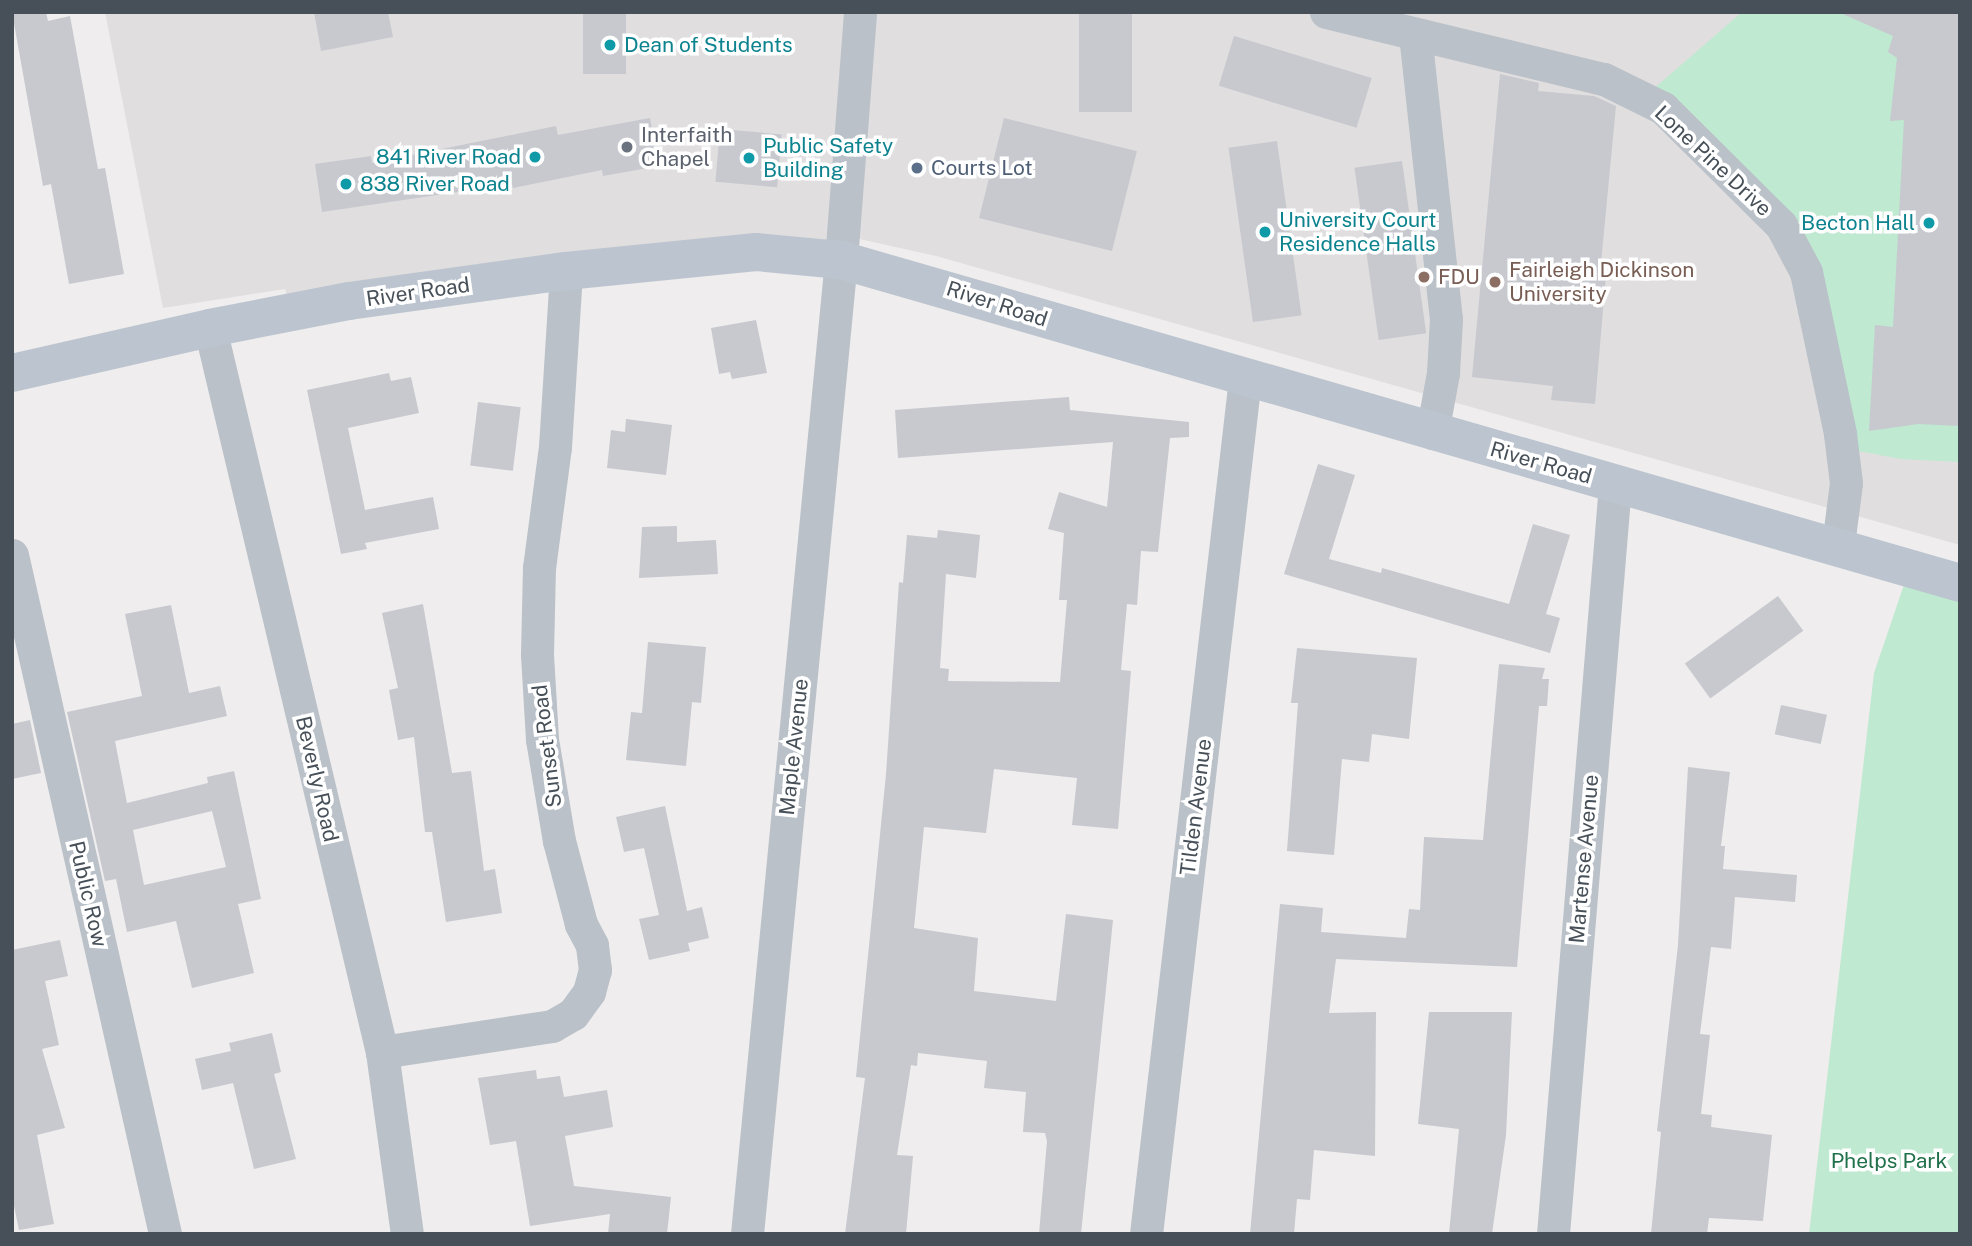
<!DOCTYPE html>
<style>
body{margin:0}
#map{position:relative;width:1972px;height:1246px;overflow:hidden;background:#efeded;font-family:"Public Sans",sans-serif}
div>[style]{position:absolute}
.education>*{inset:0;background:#e0dede}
.green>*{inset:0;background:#bfe9d0}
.building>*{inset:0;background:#c7c9cf;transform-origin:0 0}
.street>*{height:33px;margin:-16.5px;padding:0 16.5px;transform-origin:16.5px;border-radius:16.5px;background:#bac1c8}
.secondary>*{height:38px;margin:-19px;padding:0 19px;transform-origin:19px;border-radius:19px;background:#bcc5cf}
.dots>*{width:19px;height:19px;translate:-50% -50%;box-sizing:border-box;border:4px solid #fff;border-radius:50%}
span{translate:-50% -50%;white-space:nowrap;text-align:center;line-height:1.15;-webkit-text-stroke:7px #fff;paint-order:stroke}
.culture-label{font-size:21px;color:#0d838f}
.left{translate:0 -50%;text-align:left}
.right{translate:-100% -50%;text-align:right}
.worship-label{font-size:21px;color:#5b616d}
.street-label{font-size:21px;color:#475058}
.service-label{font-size:21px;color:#4e5e75}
.education-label{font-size:21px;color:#785e54}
.park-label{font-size:21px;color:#20714a}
.frame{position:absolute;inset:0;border:14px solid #475058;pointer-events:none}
</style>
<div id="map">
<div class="education">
<div style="clip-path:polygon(105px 12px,1960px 12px,1960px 545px,936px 256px,855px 238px,292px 312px,285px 289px,163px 308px)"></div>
</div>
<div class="green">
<div style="clip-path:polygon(1742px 12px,1960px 12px,1960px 462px,1901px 459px,1842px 448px,1806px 272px,1643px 98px)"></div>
<div style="clip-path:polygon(1910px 567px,1960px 583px,1960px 1234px,1809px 1234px,1874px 673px)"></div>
</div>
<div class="building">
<div style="clip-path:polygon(12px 12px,46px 12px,48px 21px,70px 16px,98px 169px,105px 168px,124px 274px,69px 284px,51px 184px,43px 186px)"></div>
<div style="clip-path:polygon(314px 12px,388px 12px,393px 37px,321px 51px)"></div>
<div style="left:583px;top:12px;width:43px;height:62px"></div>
<div style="left:1079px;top:12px;width:53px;height:100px"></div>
<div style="clip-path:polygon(1838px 12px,1960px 12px,1960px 426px,1918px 424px,1869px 431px,1875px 325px,1893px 327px,1904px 120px,1890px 121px,1897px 58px,1888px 52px,1893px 36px)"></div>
<div style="left:1234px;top:36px;width:144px;height:52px;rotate:17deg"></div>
<div style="clip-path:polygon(1500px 74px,1539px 83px,1538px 91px,1594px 96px,1616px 106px,1601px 263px,1607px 263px,1595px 404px,1551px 400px,1553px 386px,1472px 377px)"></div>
<div style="clip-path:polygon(650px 118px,659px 166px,603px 176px,602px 170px,513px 188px,512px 184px,322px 212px,315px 164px,371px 156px,372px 163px,556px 126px,558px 135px)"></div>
<div style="left:1004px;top:118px;width:137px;height:103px;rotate:14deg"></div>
<div style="left:720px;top:129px;width:62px;height:53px;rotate:5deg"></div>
<div style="left:1277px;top:141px;width:176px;height:49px;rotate:82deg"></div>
<div style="left:1402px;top:161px;width:174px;height:48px;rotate:82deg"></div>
<div style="clip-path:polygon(756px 320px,767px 373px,732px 379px,730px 372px,719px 374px,711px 328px)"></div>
<div style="clip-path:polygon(389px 373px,391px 381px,411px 377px,419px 413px,348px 428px,365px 510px,433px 497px,439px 529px,365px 543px,367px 549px,341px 554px,307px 390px)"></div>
<div style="clip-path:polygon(1069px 397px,1070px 410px,1189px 422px,1189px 437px,1170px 438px,1158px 552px,1141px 551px,1137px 605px,1127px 604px,1121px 670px,1131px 671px,1118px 829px,1072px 825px,1077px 778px,994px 769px,986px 833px,924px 827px,914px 928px,978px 938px,974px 991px,1056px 1001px,1066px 914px,1113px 920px,1081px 1234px,1039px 1234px,1047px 1141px,1045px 1133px,1023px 1132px,1026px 1092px,984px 1088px,987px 1061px,918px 1053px,917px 1066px,911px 1065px,897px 1155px,913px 1156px,906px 1234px,845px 1234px,865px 1078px,856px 1077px,886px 774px,899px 582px,903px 583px,907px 535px,937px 538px,938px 530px,980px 535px,976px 578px,946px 574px,940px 668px,949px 669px,948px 681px,1060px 682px,1067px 600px,1059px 600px,1064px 533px,1048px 529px,1059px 492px,1107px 507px,1113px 442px,898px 458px,895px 410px)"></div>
<div style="left:478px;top:402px;width:43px;height:64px;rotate:7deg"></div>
<div style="clip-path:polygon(626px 419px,672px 425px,666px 475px,607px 468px,611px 430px,625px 432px)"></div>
<div style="clip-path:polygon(1318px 464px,1355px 475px,1329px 559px,1381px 573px,1382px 568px,1509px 604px,1533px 524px,1570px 535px,1546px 614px,1560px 618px,1550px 653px,1284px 574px)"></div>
<div style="clip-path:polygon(677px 526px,677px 542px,716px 540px,718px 574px,639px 578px,642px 527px)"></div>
<div style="left:1778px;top:596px;width:43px;height:115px;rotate:54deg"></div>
<div style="clip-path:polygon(423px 604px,452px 773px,471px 771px,484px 871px,495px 869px,502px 913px,446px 922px,432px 832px,425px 832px,414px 737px,398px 740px,389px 690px,398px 688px,382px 613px)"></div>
<div style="clip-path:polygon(evenodd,171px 605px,189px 693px,220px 686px,227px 716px,115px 741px,127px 803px,208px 783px,207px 777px,234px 771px,261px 899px,238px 904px,254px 973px,192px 988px,176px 921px,127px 932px,116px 879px,105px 881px,67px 712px,142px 696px,125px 614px,171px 605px,212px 811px,226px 867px,144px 885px,133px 830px,212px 811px)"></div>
<div style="clip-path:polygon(648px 642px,706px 647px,701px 703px,692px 702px,686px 766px,626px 760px,631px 712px,642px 713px)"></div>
<div style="clip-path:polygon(1297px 648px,1417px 658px,1409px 739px,1372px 734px,1369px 762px,1342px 759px,1334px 855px,1287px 851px,1298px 703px,1291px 703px)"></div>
<div style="clip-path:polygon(1499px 664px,1545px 668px,1542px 679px,1549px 679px,1547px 706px,1539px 706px,1517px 967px,1336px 959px,1329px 1013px,1376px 1012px,1375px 1156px,1314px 1150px,1310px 1200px,1297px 1199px,1294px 1234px,1250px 1234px,1280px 904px,1323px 908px,1321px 932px,1406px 938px,1409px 909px,1420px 910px,1424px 837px,1483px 840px)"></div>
<div style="left:1781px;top:705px;width:47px;height:30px;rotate:12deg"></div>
<div style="clip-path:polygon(30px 720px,41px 773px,12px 779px,12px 724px)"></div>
<div style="clip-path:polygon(1688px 767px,1730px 772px,1721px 846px,1725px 846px,1723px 869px,1797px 875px,1795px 902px,1735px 897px,1731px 949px,1711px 947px,1700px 1034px,1710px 1035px,1701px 1114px,1712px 1115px,1711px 1127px,1772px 1135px,1763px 1221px,1709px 1218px,1707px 1234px,1651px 1234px,1661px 1132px,1657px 1131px,1678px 945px)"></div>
<div style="clip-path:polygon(665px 806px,687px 911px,702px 907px,709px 938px,688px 943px,690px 951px,649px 960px,639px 919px,659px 915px,644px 848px,624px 852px,616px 817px)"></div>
<div style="clip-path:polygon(60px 940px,68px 976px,45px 981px,59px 1045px,42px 1049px,65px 1128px,37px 1135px,54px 1224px,19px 1230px,12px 1196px,12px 950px)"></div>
<div style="clip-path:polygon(1429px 1012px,1512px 1012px,1506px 1135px,1492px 1234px,1449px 1234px,1459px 1129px,1418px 1124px)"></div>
<div style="clip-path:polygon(272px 1033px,281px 1072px,274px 1074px,296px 1159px,254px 1169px,233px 1083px,202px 1090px,195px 1059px,231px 1051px,229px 1043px)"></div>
<div style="clip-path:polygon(536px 1070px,537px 1079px,560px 1076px,564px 1097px,607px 1090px,613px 1127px,565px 1136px,574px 1186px,671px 1197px,667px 1234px,608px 1234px,610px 1214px,530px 1226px,516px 1141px,490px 1145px,478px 1078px)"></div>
</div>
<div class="street">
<div style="left:1326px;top:12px;width:286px;rotate:13.6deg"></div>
<div style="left:1604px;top:79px;width:66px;rotate:26.2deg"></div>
<div style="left:1663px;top:108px;width:166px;rotate:44.8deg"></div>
<div style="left:1781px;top:225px;width:53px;rotate:62deg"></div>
<div style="left:1806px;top:272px;width:166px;rotate:78.1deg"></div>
<div style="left:1840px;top:434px;width:49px;rotate:83deg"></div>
<div style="left:1846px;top:483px;width:63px;rotate:97.4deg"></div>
<div style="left:1415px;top:34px;width:287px;rotate:83.8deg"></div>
<div style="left:1446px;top:319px;width:54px;rotate:93.2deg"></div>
<div style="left:1443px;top:373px;width:61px;rotate:100.4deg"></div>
<div style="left:210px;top:328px;width:744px;rotate:76.64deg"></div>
<div style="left:382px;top:1052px;width:184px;rotate:82.2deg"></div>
<div style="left:12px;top:555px;width:696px;rotate:77.3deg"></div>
<div style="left:382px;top:1052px;width:172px;rotate:-8.7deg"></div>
<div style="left:552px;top:1026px;width:24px;rotate:-30deg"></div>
<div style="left:573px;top:1014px;width:27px;rotate:-54deg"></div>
<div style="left:589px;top:992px;width:23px;rotate:-75deg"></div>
<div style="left:595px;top:970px;width:25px;rotate:-97deg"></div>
<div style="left:592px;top:945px;width:24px;rotate:-118deg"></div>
<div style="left:581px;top:924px;width:86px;rotate:-104.8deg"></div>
<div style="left:559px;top:841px;width:103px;rotate:-99.5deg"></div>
<div style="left:542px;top:739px;width:85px;rotate:-93.4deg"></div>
<div style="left:537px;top:654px;width:86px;rotate:-88.7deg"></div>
<div style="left:539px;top:568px;width:122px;rotate:-82.5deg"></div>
<div style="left:555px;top:447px;width:176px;rotate:-86.4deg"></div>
<div style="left:747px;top:1234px;width:979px;rotate:-84.49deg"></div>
<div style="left:841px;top:260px;width:249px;rotate:-85.6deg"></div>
<div style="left:1146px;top:1234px;width:861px;rotate:-83.4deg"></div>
<div style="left:1553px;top:1234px;width:753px;rotate:-85.27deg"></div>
</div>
<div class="secondary">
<div style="left:12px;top:373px;width:203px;rotate:-12.8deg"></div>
<div style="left:210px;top:328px;width:142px;rotate:-11deg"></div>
<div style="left:349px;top:301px;width:219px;rotate:-7.9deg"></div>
<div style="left:566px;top:271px;width:191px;rotate:-5.7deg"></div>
<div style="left:756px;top:252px;width:85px;rotate:5.4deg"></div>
<div style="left:841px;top:260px;width:1165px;rotate:16.1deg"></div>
</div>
<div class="dots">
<div style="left:610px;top:45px;background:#0f9aa8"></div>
<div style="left:627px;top:147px;background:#6b7280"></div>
<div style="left:535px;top:157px;background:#0f9aa8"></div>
<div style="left:749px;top:158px;background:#0f9aa8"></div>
<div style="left:917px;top:168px;background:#5c6f8a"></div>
<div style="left:346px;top:184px;background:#0f9aa8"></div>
<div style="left:1929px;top:223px;background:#0f9aa8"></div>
<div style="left:1265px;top:232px;background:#0f9aa8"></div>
<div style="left:1424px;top:277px;background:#8d6e63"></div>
<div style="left:1495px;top:282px;background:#8d6e63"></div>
</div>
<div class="culture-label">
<span class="left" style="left:624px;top:45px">Dean of Students</span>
<span class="left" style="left:763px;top:158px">Public Safety<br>Building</span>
<span class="right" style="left:521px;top:157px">841 River Road</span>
<span class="left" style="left:360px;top:184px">838 River Road</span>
<span class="left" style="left:1279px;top:232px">University Court<br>Residence Halls</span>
<span class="right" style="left:1915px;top:223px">Becton Hall</span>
</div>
<div class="worship-label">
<span class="left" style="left:641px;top:147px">Interfaith<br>Chapel</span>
</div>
<div class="street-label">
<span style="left:1713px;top:161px;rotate:43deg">Lone Pine Drive</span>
<span style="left:418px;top:292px;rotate:-8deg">River Road</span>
<span style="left:997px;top:304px;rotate:18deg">River Road</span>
<span style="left:1541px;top:463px;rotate:16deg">River Road</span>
<span style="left:547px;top:746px;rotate:-97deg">Sunset Road</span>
<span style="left:794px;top:747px;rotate:-84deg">Maple Avenue</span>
<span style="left:317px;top:779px;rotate:77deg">Beverly Road</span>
<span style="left:1196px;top:807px;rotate:-83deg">Tilden Avenue</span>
<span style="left:1584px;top:859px;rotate:-85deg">Martense Avenue</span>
<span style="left:88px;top:894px;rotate:77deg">Public Row</span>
</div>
<div class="service-label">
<span class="left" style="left:931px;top:168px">Courts Lot</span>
</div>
<div class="education-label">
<span class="left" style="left:1509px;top:282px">Fairleigh Dickinson<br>University</span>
<span class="left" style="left:1438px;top:277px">FDU</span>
</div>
<div class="park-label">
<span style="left:1889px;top:1161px">Phelps Park</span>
</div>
<div class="frame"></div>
</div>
